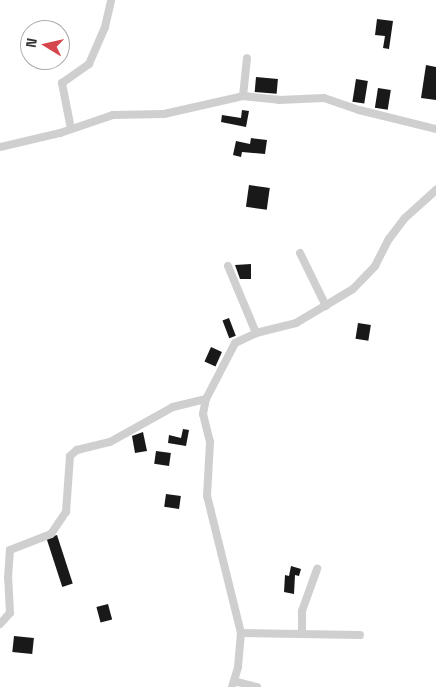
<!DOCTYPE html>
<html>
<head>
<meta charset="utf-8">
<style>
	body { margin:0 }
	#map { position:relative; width:436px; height:687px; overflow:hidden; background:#fff; font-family:"Space Grotesk",sans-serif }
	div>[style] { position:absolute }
	.building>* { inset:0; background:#191919; transform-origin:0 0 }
	.street>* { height:8px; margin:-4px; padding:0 4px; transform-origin:4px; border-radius:4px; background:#cfcfcf }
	span { translate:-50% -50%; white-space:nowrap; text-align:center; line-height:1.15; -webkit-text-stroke:5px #fff; paint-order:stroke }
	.north { position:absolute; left:20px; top:20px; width:50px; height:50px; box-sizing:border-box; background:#fff; border:1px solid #adadad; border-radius:50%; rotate:279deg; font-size:14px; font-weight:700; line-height:20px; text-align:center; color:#323232 }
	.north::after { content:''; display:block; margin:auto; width:18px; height:22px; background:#d6464d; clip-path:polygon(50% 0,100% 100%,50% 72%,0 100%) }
</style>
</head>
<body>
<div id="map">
	<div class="building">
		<div style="clip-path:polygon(377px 19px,393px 21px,389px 49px,383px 48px,385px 36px,375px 35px)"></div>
		<div style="clip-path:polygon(426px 65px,436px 67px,436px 100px,421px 98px)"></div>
		<div style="left:256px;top:77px;width:22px;height:15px;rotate:5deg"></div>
		<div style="left:356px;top:79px;width:12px;height:23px;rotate:9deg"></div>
		<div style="left:378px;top:88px;width:13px;height:20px;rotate:9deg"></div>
		<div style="clip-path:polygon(242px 110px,249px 111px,246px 127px,221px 122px,222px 115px,241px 118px)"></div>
		<div style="clip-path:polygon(251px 138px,267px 140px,265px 154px,242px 152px,241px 157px,233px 155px,236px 141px,250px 144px)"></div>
		<div style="left:249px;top:185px;width:21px;height:22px;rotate:8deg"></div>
		<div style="clip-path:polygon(251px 264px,251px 279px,240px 279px,235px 265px)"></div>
		<div style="left:229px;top:318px;width:19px;height:7px;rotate:69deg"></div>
		<div style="left:358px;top:323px;width:13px;height:16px;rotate:9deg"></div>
		<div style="left:211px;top:347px;width:12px;height:16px;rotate:24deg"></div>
		<div style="clip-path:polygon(183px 429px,189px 430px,186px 446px,168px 443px,169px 435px,181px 438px)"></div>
		<div style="clip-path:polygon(143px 432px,147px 451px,135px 453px,132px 436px)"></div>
		<div style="left:156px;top:451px;width:15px;height:13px;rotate:8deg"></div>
		<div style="left:166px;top:494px;width:15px;height:13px;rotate:8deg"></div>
		<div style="left:57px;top:535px;width:51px;height:11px;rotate:72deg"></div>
		<div style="clip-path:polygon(291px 566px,301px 569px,299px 576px,295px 575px,294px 594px,284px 592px,285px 575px,289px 576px)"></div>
		<div style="left:108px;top:604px;width:16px;height:12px;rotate:75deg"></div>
		<div style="left:14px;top:636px;width:20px;height:16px;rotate:6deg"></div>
	</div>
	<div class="street">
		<div style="left:243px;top:96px;width:38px;rotate:-84deg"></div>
		<div style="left:71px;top:129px;width:47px;rotate:-101.1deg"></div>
		<div style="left:62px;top:83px;width:33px;rotate:-35deg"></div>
		<div style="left:89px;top:64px;width:40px;rotate:-66.6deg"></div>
		<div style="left:105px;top:27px;width:28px;rotate:-77deg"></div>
		<div style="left:0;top:147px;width:62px;rotate:-13.1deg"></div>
		<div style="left:60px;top:133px;width:56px;rotate:-18.8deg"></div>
		<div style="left:113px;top:115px;width:51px;rotate:-1.1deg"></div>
		<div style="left:164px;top:114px;width:81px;rotate:-12.8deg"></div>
		<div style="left:243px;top:96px;width:36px;rotate:6deg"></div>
		<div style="left:279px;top:100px;width:45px;rotate:-2.5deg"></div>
		<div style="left:324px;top:98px;width:37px;rotate:19deg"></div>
		<div style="left:359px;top:110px;width:79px;rotate:13.9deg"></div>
		<div style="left:300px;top:253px;width:59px;rotate:63.9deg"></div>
		<div style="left:228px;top:266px;width:73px;rotate:67.3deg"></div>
		<div style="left:0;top:624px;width:15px;rotate:-48deg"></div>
		<div style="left:10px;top:613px;width:35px;rotate:-93deg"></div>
		<div style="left:8px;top:578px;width:28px;rotate:-86deg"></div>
		<div style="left:10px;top:550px;width:44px;rotate:-21.3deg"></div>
		<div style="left:51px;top:534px;width:27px;rotate:-56deg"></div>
		<div style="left:66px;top:512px;width:56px;rotate:-85.9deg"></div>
		<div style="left:70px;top:456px;width:9px;rotate:-41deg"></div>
		<div style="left:77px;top:450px;width:34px;rotate:-14deg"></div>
		<div style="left:110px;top:442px;width:72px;rotate:-29.1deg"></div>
		<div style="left:173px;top:407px;width:34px;rotate:-14deg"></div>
		<div style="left:241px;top:633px;width:119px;rotate:1deg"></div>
		<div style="left:302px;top:634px;width:23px;rotate:-90deg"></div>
		<div style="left:302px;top:611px;width:45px;rotate:-70.3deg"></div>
		<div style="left:234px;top:681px;width:24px;rotate:15deg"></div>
		<div style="left:232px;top:687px;width:21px;rotate:-73deg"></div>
		<div style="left:238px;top:667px;width:34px;rotate:-85deg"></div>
		<div style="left:241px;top:633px;width:141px;rotate:-103.9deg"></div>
		<div style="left:207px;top:496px;width:54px;rotate:-86.8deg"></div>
		<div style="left:210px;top:442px;width:29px;rotate:-104deg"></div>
		<div style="left:203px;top:414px;width:15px;rotate:-79deg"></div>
		<div style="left:206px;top:399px;width:63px;rotate:-62.6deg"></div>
		<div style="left:235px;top:343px;width:23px;rotate:-25deg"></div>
		<div style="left:256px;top:333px;width:41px;rotate:-14deg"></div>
		<div style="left:296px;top:323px;width:66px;rotate:-30.8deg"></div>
		<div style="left:353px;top:289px;width:32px;rotate:-46deg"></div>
		<div style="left:375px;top:266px;width:30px;rotate:-63deg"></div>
		<div style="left:389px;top:239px;width:26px;rotate:-53deg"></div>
		<div style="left:405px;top:218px;width:42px;rotate:-42.1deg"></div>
	</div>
	<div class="north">N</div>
</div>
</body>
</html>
